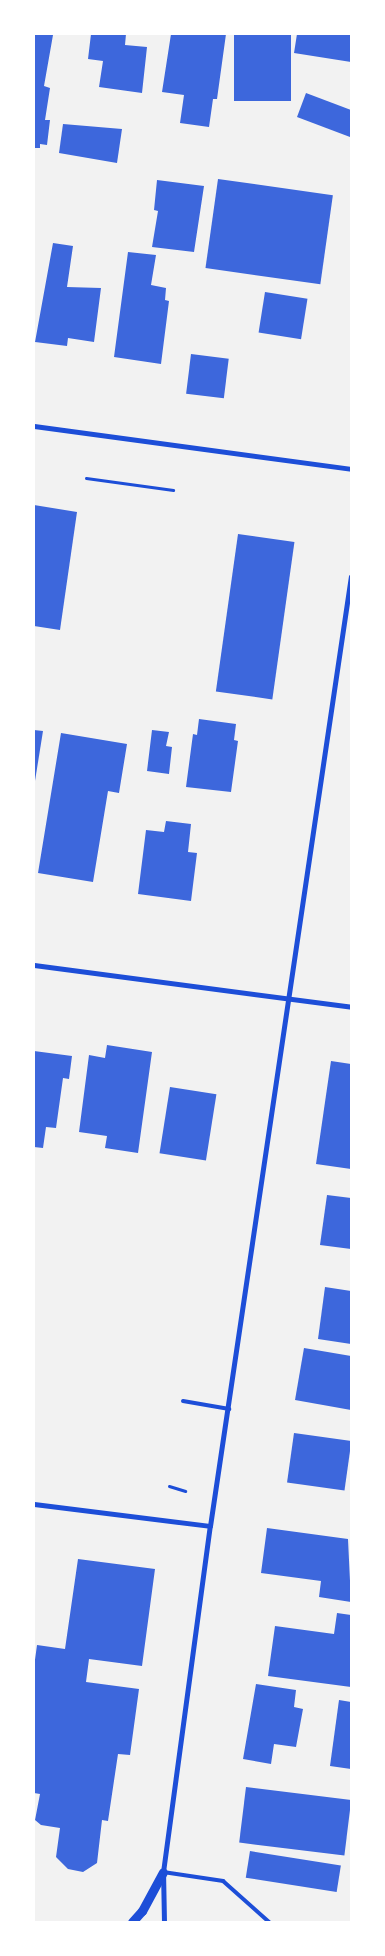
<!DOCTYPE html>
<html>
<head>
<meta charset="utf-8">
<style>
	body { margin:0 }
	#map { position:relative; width:385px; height:1956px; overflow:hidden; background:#f2f2f2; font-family:Signika,sans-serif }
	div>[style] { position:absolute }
	.building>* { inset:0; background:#3d67dc; transform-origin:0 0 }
	.path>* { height:3px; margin:-1.5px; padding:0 1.5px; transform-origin:1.5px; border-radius:1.5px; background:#1d4ed8 }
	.service>* { height:4px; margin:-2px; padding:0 2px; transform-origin:2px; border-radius:2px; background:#1d4ed8 }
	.minor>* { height:5px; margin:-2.5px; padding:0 2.5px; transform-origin:2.5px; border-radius:2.5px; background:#1d4ed8 }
	.tertiary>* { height:9px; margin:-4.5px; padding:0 4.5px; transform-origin:4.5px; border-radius:4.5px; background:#1d4ed8 }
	span { translate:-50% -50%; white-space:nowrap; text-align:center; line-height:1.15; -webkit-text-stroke:4.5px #fff; paint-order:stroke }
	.frame { position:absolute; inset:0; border:35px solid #fff; pointer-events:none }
</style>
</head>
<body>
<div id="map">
	<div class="building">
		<div style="clip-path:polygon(34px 34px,53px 35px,44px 86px,50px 88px,45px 120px,50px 120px,47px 145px,40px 144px,40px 148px,34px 148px)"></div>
		<div style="clip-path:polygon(91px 34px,126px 34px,125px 45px,147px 47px,142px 93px,99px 87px,103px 61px,88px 59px)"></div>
		<div style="clip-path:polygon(171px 34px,226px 34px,217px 99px,213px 99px,209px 127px,180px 123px,184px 95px,162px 92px)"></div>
		<div style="left:234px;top:34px;width:57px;height:67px"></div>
		<div style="clip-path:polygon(297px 34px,351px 34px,351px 62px,294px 53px)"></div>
		<div style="clip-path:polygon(306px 93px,351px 110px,350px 137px,297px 117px)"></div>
		<div style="clip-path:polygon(63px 124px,122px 129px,117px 163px,59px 153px)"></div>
		<div style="left:218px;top:179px;width:116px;height:90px;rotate:8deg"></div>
		<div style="clip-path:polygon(157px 180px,204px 186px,194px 252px,152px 247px,158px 211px,154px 210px)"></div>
		<div style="clip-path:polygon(53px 243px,73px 246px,67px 287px,101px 288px,94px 342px,68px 338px,67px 346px,35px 342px)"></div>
		<div style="clip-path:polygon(128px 252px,156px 255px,151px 285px,166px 288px,165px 300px,169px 301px,161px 364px,114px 357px)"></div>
		<div style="left:265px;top:292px;width:43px;height:41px;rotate:9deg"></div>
		<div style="left:191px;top:354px;width:38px;height:40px;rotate:7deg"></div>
		<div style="clip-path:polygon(34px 505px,77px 512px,60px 630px,34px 626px)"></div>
		<div style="left:238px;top:534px;width:57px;height:159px;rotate:8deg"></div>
		<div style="clip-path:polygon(199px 719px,236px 724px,234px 740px,238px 741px,231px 792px,186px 787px,193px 734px,197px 735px)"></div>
		<div style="clip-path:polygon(34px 730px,43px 731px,35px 781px,34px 781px)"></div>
		<div style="clip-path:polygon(152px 730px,169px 732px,166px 746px,172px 747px,169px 774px,147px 771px)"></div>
		<div style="clip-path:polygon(61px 733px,127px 744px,119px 793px,108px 791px,93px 882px,38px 873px)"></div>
		<div style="clip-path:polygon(166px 821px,191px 824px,188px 852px,197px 853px,191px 901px,138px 894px,146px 830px,164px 832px)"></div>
		<div style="clip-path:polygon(107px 1045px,152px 1052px,138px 1153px,105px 1148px,107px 1136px,79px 1132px,89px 1055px,105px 1058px)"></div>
		<div style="clip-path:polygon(34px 1051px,72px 1056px,69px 1079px,63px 1078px,56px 1128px,46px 1127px,43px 1148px,34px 1147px)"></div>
		<div style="clip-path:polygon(331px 1061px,351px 1064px,351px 1169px,316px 1164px)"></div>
		<div style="left:170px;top:1087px;width:47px;height:67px;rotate:9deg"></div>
		<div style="clip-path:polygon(327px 1195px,351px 1198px,351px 1249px,320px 1245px)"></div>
		<div style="clip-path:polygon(325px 1287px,351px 1291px,351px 1344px,318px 1339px)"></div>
		<div style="clip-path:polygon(304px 1348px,351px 1356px,351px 1410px,295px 1400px)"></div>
		<div style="left:294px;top:1433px;width:58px;height:50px;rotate:8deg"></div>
		<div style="clip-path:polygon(267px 1528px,348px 1539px,351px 1602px,319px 1597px,321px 1581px,261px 1573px)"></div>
		<div style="clip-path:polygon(78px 1559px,155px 1569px,142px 1666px,89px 1659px,86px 1682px,139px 1689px,130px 1755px,118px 1754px,108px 1821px,102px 1820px,97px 1863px,83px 1872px,68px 1869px,56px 1857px,60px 1828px,41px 1825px,35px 1820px,40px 1794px,34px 1793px,34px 1667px,37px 1645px,65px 1649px)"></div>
		<div style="clip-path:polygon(337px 1613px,351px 1615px,351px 1687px,268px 1676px,275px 1626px,334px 1634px)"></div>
		<div style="clip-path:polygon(256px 1684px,296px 1690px,294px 1707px,303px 1709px,296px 1747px,274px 1744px,271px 1764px,243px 1759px)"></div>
		<div style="clip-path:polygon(339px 1700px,351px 1702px,351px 1769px,330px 1766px)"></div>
		<div style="left:246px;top:1787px;width:106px;height:56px;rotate:7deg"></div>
		<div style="left:250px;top:1851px;width:92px;height:27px;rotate:9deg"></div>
	</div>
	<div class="path">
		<div style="left:86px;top:478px;width:88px;rotate:7.9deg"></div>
		<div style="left:169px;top:1486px;width:17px;rotate:17deg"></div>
	</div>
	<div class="service">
		<div style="left:183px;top:1401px;width:47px;rotate:9.9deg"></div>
		<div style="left:163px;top:1872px;width:61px;rotate:8.5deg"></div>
		<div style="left:223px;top:1881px;width:62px;rotate:41.7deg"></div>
	</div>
	<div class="minor">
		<div style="left:34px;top:426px;width:320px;rotate:7.7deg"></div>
		<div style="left:34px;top:965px;width:320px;rotate:7.5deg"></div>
		<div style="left:34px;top:1504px;width:177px;rotate:7.1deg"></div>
		<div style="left:164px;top:1922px;width:50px;rotate:-91.1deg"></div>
		<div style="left:163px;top:1872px;width:349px;rotate:-82.3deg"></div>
		<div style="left:210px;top:1526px;width:960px;rotate:-81.56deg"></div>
	</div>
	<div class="tertiary">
		<div style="left:132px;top:1922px;width:15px;rotate:-48deg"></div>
		<div style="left:142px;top:1911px;width:44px;rotate:-61.7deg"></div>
	</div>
	<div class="frame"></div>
</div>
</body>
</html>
